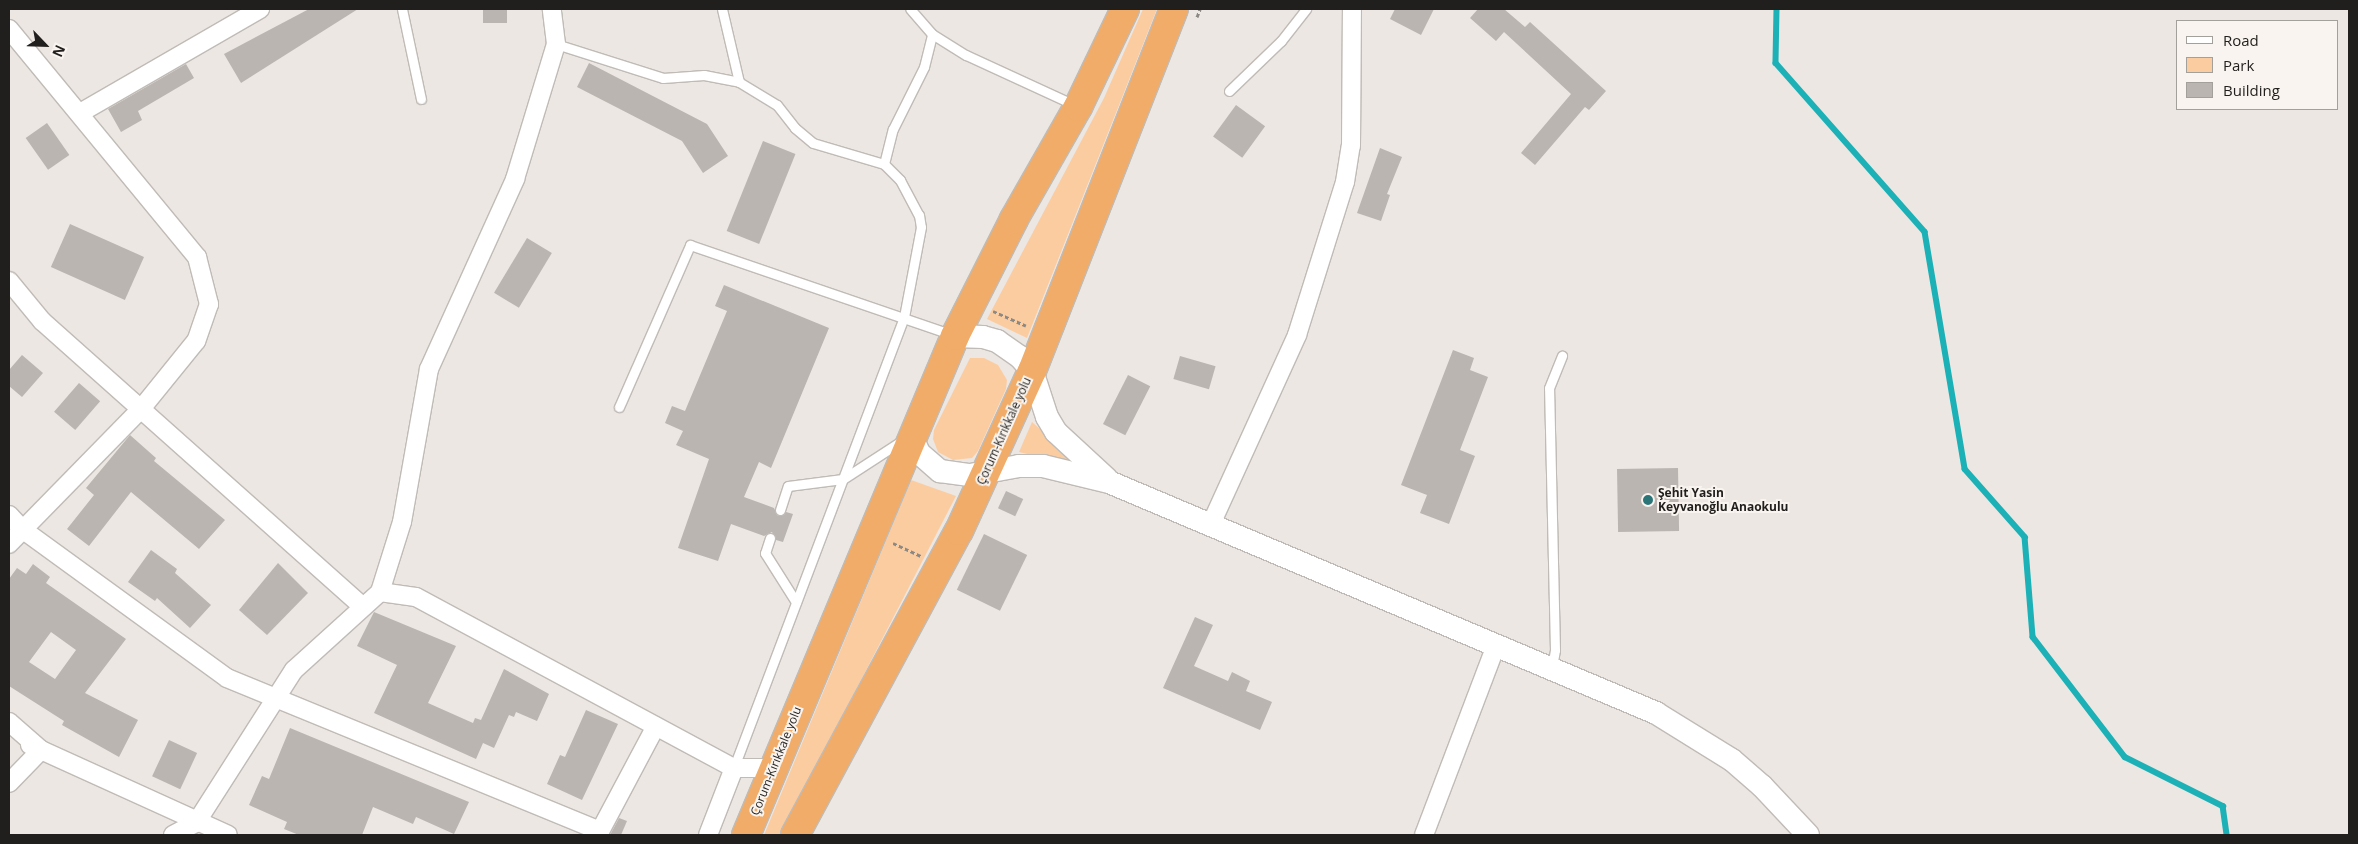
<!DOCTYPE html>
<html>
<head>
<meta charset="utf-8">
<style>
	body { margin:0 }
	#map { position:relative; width:2358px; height:844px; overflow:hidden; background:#ece7e2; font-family:"Open Sans",sans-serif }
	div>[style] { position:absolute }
	.green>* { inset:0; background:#fccca1 }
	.stream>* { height:5.5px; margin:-2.75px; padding:0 2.75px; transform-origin:2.75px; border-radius:2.75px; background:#1bb1b6 }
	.building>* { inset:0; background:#bab5b0; transform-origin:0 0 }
	.path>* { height:3px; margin-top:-1.5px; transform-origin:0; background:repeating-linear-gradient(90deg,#8c8985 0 4px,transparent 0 6.5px) }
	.roads { filter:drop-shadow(1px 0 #c0bbb6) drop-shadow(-1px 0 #c0bbb6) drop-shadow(0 1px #c0bbb6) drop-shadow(0 -1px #c0bbb6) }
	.service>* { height:9px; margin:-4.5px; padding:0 4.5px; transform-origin:4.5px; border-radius:4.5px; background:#fff }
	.minor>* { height:18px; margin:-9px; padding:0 9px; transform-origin:9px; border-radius:9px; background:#fff }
	.tertiary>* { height:22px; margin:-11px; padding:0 11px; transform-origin:11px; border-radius:11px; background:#fff }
	.trunk>* { height:28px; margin:-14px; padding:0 14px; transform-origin:14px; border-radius:14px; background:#f0ac68 }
	.dots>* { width:14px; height:14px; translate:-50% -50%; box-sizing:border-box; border:2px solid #f9f4ef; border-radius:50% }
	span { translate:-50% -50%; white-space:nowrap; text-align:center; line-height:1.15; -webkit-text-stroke:4px #f9f4ef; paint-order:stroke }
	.street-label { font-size:12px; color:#211f1d }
	.poi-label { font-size:12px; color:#211f1d; font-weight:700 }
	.left { translate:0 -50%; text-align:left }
	.frame { position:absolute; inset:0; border:10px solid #211f1d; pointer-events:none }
	.legend { position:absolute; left:2176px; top:20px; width:162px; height:90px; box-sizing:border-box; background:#f9f4ef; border:1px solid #a39f9b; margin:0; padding:6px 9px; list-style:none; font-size:15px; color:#211f1d }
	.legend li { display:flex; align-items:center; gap:10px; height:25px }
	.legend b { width:25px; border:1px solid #a39f9b }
	.north { position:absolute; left:20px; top:20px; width:50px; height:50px; -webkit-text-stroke:4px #f9f4ef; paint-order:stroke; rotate:114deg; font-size:14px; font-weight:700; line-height:20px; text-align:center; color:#211f1d }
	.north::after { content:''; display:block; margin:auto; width:18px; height:22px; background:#211f1d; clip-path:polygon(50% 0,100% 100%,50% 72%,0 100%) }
</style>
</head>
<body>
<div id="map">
	<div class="green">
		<div style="clip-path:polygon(1143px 9px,1157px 9px,1027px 338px,987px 319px,1104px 98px)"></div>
		<div style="clip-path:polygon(970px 358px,984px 358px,998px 365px,1007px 380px,1006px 389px,978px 451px,972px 458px,953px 460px,938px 452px,933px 439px,934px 430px)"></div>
		<div style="clip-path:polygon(1032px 422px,1084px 468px,1019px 452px)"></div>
		<div style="clip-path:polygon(911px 480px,956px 496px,781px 835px,764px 835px)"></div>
	</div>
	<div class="stream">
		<div style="left:1777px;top:9px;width:54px;rotate:91.1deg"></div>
		<div style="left:1776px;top:63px;width:225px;rotate:48.6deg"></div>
		<div style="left:1925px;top:232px;width:240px;rotate:80.4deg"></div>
		<div style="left:1965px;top:469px;width:91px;rotate:48.6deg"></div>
		<div style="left:2025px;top:537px;width:100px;rotate:85.4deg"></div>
		<div style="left:2033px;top:637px;width:151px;rotate:52.5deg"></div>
		<div style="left:2125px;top:757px;width:110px;rotate:26.6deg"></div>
		<div style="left:2223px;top:806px;width:29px;rotate:82deg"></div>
	</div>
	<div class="building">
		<div style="clip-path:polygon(309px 9px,358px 9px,241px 83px,224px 54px)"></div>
		<div style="left:483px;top:9px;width:24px;height:14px"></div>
		<div style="clip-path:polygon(1395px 9px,1434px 9px,1421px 35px,1390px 19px)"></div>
		<div style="clip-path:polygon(1478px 9px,1504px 9px,1525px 27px,1530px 22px,1606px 91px,1589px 110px,1585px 107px,1535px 165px,1521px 153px,1571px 94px,1504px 32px,1496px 41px,1470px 18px)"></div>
		<div style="clip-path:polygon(589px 63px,707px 124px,728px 156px,703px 173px,682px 141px,577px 87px)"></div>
		<div style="clip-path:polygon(186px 64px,194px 78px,138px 111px,142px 120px,121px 132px,108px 109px)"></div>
		<div style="left:1236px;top:105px;width:36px;height:39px;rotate:36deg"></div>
		<div style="left:47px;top:123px;width:39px;height:26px;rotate:55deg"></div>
		<div style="left:763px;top:141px;width:35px;height:97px;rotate:22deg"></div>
		<div style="clip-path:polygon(1380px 148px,1402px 157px,1387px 194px,1390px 195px,1381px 221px,1357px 213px)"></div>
		<div style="left:70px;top:224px;width:81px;height:47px;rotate:24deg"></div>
		<div style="left:527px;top:238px;width:29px;height:64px;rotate:31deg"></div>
		<div style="clip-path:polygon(724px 285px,829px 328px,771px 468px,759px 462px,744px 497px,774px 508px,778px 516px,786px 512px,793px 514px,783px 542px,776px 540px,772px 532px,764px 536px,731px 524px,718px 561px,678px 548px,709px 459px,676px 445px,683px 431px,665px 423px,672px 406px,685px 411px,727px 311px,715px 306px)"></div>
		<div style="clip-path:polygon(1453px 350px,1474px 358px,1470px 370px,1488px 377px,1460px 450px,1475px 456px,1449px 524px,1420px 513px,1427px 495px,1401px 485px)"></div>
		<div style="clip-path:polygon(22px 355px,43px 373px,22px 397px,9px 386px,9px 370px)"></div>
		<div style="left:1180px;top:356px;width:37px;height:24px;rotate:16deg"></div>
		<div style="left:1128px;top:375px;width:25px;height:55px;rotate:27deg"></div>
		<div style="left:79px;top:383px;width:28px;height:38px;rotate:41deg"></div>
		<div style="clip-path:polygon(130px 435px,156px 458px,154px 461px,225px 520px,199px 549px,131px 492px,89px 546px,67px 529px,94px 495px,86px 488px)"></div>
		<div style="left:1678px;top:468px;width:63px;height:61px;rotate:89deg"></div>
		<div style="left:1006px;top:491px;width:19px;height:19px;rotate:25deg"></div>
		<div style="left:984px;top:534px;width:48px;height:62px;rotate:26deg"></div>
		<div style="clip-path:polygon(151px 550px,177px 569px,175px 573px,211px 605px,190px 628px,157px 598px,155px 601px,128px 582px)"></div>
		<div style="clip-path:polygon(278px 563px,308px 593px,267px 635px,239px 610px)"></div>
		<div style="clip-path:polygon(evenodd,33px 564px,50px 577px,46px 583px,126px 639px,85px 693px,138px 720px,119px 757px,62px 725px,64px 721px,9px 686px,9px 579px,17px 568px,26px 574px,33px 564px,51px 632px,76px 650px,55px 679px,29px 662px,51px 632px)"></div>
		<div style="clip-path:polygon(374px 612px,456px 646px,428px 703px,473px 723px,475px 718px,481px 720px,504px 669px,549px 694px,537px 721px,516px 712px,514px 717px,509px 715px,494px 748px,483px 743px,476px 759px,374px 713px,397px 665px,357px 646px)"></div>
		<div style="clip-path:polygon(1195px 617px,1213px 625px,1194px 666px,1228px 681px,1232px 672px,1250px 681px,1246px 691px,1272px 702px,1260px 730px,1163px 688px)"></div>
		<div style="clip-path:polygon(586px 710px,618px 724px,582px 800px,547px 784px,560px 755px,565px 757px)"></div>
		<div style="clip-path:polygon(290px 728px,469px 802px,454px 834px,416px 817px,413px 824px,373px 807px,362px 835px,299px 835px,284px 829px,287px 822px,249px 805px,262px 776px,269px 779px)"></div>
		<div style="left:169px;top:740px;width:31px;height:40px;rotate:25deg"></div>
		<div style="clip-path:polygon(619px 818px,627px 821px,621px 835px,610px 835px)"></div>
	</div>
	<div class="path">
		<div style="left:1197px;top:17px;width:9px;rotate:-69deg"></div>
		<div style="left:993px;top:311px;width:36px;rotate:24deg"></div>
		<div style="left:893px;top:543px;width:31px;rotate:25deg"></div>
	</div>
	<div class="roads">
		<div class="service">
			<div style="left:402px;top:9px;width:92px;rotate:78.1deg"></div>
			<div style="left:722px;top:9px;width:75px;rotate:76.9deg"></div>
			<div style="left:739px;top:82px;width:44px;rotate:31.2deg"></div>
			<div style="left:777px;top:105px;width:29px;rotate:52deg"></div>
			<div style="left:795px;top:128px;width:23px;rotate:40deg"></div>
			<div style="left:813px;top:143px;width:74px;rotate:16.5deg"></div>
			<div style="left:884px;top:164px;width:23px;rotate:45deg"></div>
			<div style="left:900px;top:180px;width:40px;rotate:62deg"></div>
			<div style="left:919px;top:215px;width:12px;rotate:81deg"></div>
			<div style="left:921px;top:227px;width:92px;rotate:100.7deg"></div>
			<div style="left:904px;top:317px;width:482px;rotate:110.7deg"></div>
			<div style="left:932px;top:34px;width:40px;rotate:32deg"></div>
			<div style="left:966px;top:55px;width:122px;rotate:24.7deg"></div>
			<div style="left:556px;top:44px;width:112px;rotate:17.6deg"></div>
			<div style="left:663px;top:78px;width:41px;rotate:-4.2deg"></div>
			<div style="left:704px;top:75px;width:36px;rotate:11deg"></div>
			<div style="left:1229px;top:91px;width:72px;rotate:-43.9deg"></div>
			<div style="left:1281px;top:41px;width:41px;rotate:-52deg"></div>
			<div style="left:884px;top:164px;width:36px;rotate:-76deg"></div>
			<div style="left:893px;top:129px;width:69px;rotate:-63.4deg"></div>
			<div style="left:924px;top:67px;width:34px;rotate:-76deg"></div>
			<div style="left:932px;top:34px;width:33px;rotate:-131deg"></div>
			<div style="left:619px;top:407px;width:177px;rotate:-66.3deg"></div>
			<div style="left:690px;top:245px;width:278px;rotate:18.9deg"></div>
			<div style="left:780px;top:510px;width:25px;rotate:-72deg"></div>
			<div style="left:788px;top:486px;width:55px;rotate:-7.3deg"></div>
			<div style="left:843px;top:479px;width:72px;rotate:-33deg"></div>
			<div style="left:770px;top:538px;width:16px;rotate:108deg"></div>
			<div style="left:765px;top:553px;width:58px;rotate:57.7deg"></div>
			<div style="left:1552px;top:667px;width:17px;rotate:-80deg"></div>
			<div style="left:1555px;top:650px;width:262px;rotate:-91.3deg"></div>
			<div style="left:1549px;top:388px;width:35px;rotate:-68deg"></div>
		</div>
		<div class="minor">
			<div style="left:9px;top:29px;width:296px;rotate:50.5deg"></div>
			<div style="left:197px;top:257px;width:49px;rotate:75.7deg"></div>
			<div style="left:209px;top:304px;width:39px;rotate:109deg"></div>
			<div style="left:196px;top:341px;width:87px;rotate:129deg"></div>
			<div style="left:141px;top:409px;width:189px;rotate:134.4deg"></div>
			<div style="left:80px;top:113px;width:208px;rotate:-30deg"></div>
			<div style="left:9px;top:281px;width:52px;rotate:50.5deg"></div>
			<div style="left:42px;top:321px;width:430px;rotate:41.7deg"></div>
			<div style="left:9px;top:515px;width:19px;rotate:47deg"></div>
			<div style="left:22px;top:529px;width:253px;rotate:36deg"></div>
			<div style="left:227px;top:678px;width:403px;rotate:22.3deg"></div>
			<div style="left:1211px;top:524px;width:208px;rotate:-65.5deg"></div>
			<div style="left:1297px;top:335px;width:160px;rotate:-72.6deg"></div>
			<div style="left:1345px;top:182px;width:36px;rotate:-81deg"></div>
			<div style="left:1351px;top:146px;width:137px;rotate:-89.6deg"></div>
			<div style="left:380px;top:592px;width:73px;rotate:-72.6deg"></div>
			<div style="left:402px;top:522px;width:155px;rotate:-80deg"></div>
			<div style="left:429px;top:369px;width:209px;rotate:-65.6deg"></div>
			<div style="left:515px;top:179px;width:141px;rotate:-73.1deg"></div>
			<div style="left:556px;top:44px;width:35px;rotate:-97deg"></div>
			<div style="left:9px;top:722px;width:43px;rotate:41.2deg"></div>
			<div style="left:41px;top:750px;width:205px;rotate:24.4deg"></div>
			<div style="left:9px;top:783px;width:46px;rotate:-45.9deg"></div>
			<div style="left:41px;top:750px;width:12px;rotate:-156deg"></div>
			<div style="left:173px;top:835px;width:26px;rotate:-28deg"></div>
			<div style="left:196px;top:823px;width:182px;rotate:-57.4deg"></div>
			<div style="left:294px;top:670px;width:116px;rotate:-42.2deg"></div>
			<div style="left:380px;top:592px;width:36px;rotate:8deg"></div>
			<div style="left:416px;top:597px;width:361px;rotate:28.3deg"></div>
			<div style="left:734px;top:768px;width:39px"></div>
			<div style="left:598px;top:835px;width:123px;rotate:-62deg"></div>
			<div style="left:708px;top:835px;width:72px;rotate:-68.8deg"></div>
			<div style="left:1424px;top:835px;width:203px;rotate:-69.2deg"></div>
		</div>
		<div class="tertiary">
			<div style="left:955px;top:336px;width:28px;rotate:2deg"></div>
			<div style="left:983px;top:337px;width:15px;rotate:16deg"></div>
			<div style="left:997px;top:341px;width:28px;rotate:35deg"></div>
			<div style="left:1020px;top:357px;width:18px;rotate:49deg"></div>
			<div style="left:1032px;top:371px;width:48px;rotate:71.9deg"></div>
			<div style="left:1047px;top:417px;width:17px;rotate:59deg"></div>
			<div style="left:1056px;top:432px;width:69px;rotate:42.7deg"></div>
			<div style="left:911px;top:435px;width:20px;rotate:66deg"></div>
			<div style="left:919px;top:453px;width:28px;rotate:41deg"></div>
			<div style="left:940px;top:471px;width:30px;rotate:8deg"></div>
			<div style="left:970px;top:475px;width:50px;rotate:-10.4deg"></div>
			<div style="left:1019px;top:466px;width:24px"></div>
			<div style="left:1043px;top:466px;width:68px;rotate:13.6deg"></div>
			<div style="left:1109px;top:482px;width:594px;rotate:22.89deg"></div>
			<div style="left:1656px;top:713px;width:89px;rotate:31.7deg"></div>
			<div style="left:1732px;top:760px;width:40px;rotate:41deg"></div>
			<div style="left:1762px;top:786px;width:67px;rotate:46.8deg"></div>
		</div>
		<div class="trunk">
			<div style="left:746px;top:835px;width:541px;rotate:-67.27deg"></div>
			<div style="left:955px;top:336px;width:131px;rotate:-63.2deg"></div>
			<div style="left:1014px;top:219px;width:129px;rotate:-60.3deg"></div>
			<div style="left:1078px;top:107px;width:109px;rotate:-64.4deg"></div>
			<div style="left:795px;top:835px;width:345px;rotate:-61.7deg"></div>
			<div style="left:959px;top:531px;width:176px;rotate:-65.5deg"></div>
			<div style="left:1032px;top:371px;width:389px;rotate:-68.6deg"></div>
		</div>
	</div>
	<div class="dots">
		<div style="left:1648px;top:500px;background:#2b7578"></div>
	</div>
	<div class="street-label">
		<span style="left:1004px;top:431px;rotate:-66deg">Çorum-Kırıkkale yolu</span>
		<span style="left:776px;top:761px;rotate:-68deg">Çorum-Kırıkkale yolu</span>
	</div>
	<div class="poi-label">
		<span class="left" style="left:1658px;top:500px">Şehit Yasin<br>Keyvanoğlu Anaokulu</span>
	</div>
	<div class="frame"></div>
	<ul class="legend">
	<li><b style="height:6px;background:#fff"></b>Road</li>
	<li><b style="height:14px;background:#fccca1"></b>Park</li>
	<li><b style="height:14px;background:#bab5b0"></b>Building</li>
	</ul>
	<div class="north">N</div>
</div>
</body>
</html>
